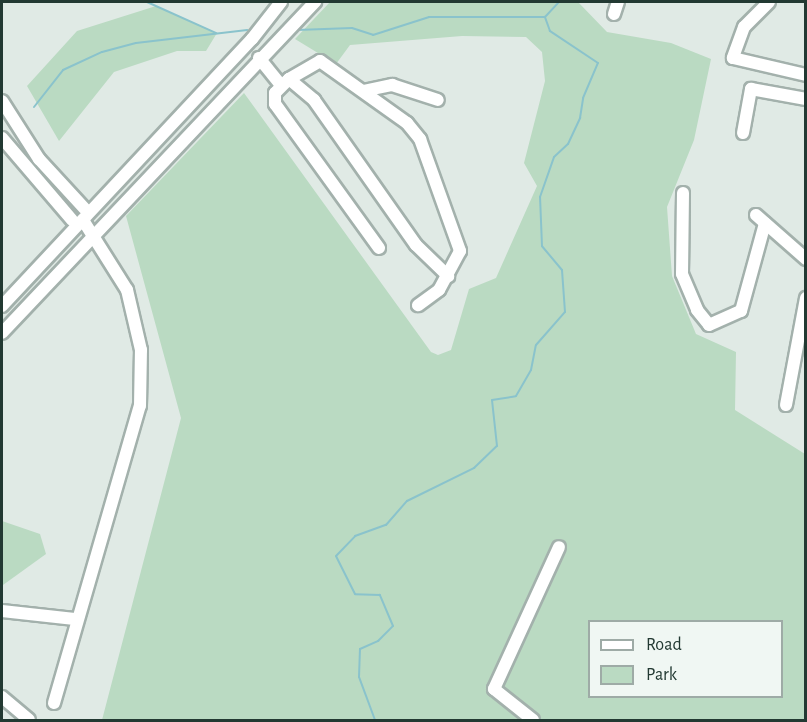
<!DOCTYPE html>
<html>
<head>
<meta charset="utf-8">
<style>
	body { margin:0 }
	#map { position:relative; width:807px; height:722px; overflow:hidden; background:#e0eae5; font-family:"Alegreya Sans",sans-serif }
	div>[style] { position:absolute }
	.green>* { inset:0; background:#badac2 }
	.stream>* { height:2px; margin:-1px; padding:0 1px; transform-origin:1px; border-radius:1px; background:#8ac3cc }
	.roads { filter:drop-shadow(2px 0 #a3b1ac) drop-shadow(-2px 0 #a3b1ac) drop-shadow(0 2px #a3b1ac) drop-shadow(0 -2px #a3b1ac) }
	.minor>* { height:12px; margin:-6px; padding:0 6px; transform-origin:6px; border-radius:6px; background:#fff }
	span { translate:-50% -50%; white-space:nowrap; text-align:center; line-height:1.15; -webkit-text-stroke:4.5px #f0f7f3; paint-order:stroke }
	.frame { position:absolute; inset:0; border:3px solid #223932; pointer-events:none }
	.legend { position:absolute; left:588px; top:620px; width:195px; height:78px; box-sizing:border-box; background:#f0f7f3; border:2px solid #9eaba6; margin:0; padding:8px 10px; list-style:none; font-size:18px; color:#223932 }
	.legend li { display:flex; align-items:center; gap:12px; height:30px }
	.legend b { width:30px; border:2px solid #9eaba6 }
</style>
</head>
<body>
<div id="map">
	<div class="green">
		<div style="clip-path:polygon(evenodd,330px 2px,578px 2px,607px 32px,671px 43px,711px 59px,694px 140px,667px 207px,672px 276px,696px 334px,736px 352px,735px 410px,805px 454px,805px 720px,102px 720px,181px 418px,126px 216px,244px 93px,431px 352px,438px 355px,451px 350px,469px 289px,496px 278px,537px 186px,524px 163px,545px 81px,542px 52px,526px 37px,462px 36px,350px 45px,336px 64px,295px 39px,330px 2px,590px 622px,782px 622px,782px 696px,590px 696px,590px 622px)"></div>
		<div style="clip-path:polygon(156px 6px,217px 33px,206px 51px,177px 51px,114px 72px,59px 141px,27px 86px,77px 31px)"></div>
		<div style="clip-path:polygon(2px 521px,40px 534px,46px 554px,3px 585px)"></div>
	</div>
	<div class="stream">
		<div style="left:147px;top:2px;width:76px;rotate:24.2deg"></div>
		<div style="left:297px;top:30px;width:55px;rotate:-2.1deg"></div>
		<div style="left:352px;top:28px;width:22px;rotate:18deg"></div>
		<div style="left:373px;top:35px;width:59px;rotate:-17.8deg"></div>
		<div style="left:429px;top:17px;width:115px"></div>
		<div style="left:34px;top:107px;width:47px;rotate:-51.9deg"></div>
		<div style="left:63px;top:70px;width:43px;rotate:-24.8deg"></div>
		<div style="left:102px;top:52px;width:35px;rotate:-15deg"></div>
		<div style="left:136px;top:43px;width:112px;rotate:-6.7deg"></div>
		<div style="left:375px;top:720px;width:46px;rotate:-110.4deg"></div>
		<div style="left:359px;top:677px;width:28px;rotate:-88deg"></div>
		<div style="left:360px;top:649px;width:20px;rotate:-24deg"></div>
		<div style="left:378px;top:641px;width:21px;rotate:-45deg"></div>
		<div style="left:393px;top:626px;width:34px;rotate:-113deg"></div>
		<div style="left:380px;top:595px;width:25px;rotate:-178deg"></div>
		<div style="left:355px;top:594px;width:42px;rotate:-116.6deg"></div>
		<div style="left:336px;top:556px;width:28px;rotate:-46deg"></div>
		<div style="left:355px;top:536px;width:33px;rotate:-20deg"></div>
		<div style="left:386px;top:525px;width:32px;rotate:-49deg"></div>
		<div style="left:407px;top:501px;width:75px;rotate:-26.2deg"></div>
		<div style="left:474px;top:468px;width:32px;rotate:-44deg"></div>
		<div style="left:497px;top:446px;width:46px;rotate:-96.2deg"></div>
		<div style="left:492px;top:400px;width:24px;rotate:-9deg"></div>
		<div style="left:516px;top:396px;width:30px;rotate:-60deg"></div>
		<div style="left:531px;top:370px;width:25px;rotate:-79deg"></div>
		<div style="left:536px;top:345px;width:44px;rotate:-48.7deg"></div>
		<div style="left:565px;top:312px;width:42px;rotate:-94.1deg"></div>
		<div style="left:562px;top:270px;width:31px;rotate:-130deg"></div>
		<div style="left:542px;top:246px;width:49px;rotate:-92.3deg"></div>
		<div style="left:540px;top:197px;width:42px;rotate:-70.7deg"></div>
		<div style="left:554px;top:157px;width:19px;rotate:-43deg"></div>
		<div style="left:568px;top:144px;width:29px;rotate:-65deg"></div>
		<div style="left:580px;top:118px;width:20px;rotate:-81deg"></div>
		<div style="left:583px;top:98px;width:38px;rotate:-67deg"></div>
		<div style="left:598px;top:63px;width:58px;rotate:-146.3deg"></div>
		<div style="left:550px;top:31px;width:15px;rotate:-110deg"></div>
		<div style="left:545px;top:17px;width:21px;rotate:-47deg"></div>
	</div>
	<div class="roads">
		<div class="minor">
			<div style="left:769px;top:2px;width:35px;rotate:135deg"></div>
			<div style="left:744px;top:27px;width:33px;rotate:110deg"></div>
			<div style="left:733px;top:58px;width:75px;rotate:13.1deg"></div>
			<div style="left:614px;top:14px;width:13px;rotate:-72deg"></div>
			<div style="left:259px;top:58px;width:35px;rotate:51deg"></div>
			<div style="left:289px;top:79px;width:36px;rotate:-30deg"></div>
			<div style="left:320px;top:61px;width:107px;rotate:35.5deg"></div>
			<div style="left:407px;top:123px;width:21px;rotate:51deg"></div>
			<div style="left:420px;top:139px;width:119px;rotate:70.3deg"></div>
			<div style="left:460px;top:251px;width:44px;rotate:118.3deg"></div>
			<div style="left:439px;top:290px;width:26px;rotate:144deg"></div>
			<div style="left:363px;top:91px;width:30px;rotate:-12deg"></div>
			<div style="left:392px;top:85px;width:48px;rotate:18.1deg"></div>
			<div style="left:2px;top:101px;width:69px;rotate:57.5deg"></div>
			<div style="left:39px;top:159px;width:67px;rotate:47.4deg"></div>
			<div style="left:743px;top:133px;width:45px;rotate:-79.7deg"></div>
			<div style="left:751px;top:89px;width:56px;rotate:10.3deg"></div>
			<div style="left:2px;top:138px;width:108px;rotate:49.5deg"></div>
			<div style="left:683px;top:193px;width:81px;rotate:90.7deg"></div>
			<div style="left:682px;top:274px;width:39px;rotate:67deg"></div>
			<div style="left:697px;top:310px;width:19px;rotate:51deg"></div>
			<div style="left:709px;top:325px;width:35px;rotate:-24deg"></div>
			<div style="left:741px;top:311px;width:91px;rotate:-74.7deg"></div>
			<div style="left:756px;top:215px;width:67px;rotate:41.3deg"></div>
			<div style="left:379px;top:248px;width:178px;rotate:-125.8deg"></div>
			<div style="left:275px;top:104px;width:11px;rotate:-90deg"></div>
			<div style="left:275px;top:93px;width:20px;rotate:-45deg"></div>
			<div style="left:289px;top:79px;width:33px;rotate:40deg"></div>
			<div style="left:314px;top:100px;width:177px;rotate:54.9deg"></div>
			<div style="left:416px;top:245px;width:45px;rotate:44.1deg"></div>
			<div style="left:2px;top:306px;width:366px;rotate:-46.9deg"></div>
			<div style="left:252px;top:39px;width:47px;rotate:-51.9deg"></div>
			<div style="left:2px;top:333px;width:456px;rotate:-46.6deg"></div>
			<div style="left:786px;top:405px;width:109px;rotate:-79.4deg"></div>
			<div style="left:2px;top:611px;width:73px;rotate:6.3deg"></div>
			<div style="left:2px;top:697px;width:35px;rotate:40deg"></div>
			<div style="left:54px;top:703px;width:309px;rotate:-73.9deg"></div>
			<div style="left:140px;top:406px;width:56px;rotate:-89deg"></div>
			<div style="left:141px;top:350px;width:62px;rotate:-103.1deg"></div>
			<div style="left:127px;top:290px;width:83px;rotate:-122.2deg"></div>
			<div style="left:533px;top:720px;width:50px;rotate:-141.5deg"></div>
			<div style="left:494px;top:689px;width:156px;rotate:-65.4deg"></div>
		</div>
	</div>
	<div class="frame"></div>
	<ul class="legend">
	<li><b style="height:8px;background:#fff"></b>Road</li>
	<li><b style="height:16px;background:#badac2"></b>Park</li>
	</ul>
</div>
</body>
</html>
